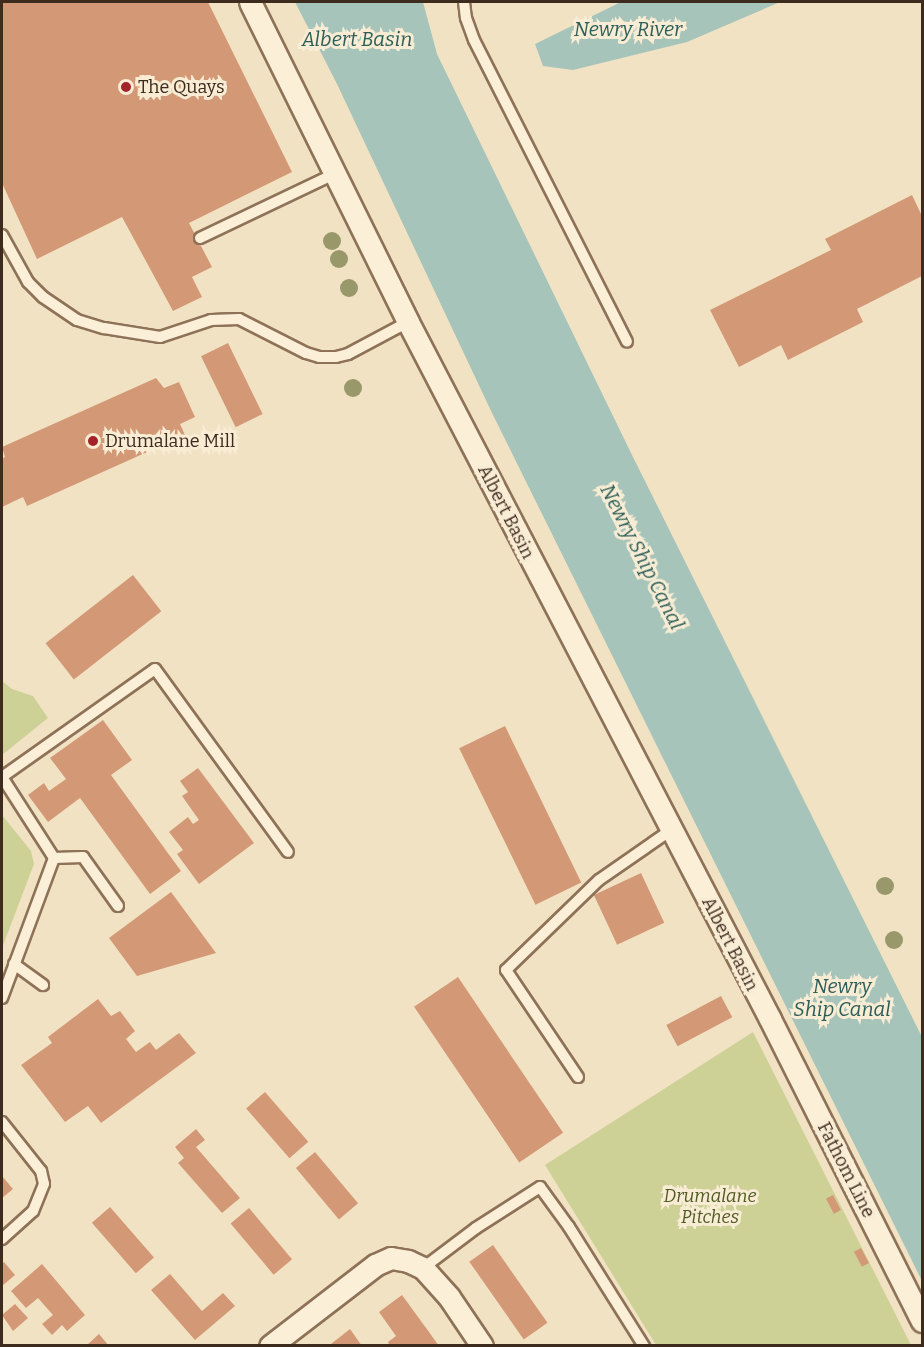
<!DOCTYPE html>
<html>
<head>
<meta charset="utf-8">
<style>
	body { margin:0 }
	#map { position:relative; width:924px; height:1347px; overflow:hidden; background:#f2e2c4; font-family:Bitter,serif }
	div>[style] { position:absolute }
	.green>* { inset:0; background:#cdd196 }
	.water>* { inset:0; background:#a6c4ba }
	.building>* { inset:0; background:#d39976; transform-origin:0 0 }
	.roads { filter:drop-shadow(2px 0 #8e7258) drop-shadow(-2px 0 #8e7258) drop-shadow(0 2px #8e7258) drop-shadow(0 -2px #8e7258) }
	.service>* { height:10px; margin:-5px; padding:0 5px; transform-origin:5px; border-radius:5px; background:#fbefd8 }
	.minor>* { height:21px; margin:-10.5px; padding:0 10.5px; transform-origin:10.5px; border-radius:10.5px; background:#fbefd8 }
	.trees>* { width:18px; height:18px; margin:-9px; border-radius:50%; background:#98986b }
	.dots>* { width:16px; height:16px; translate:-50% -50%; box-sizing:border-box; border:3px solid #f8ecd4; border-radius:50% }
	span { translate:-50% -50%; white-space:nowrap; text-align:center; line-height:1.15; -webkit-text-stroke:6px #f8ecd4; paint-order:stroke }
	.poi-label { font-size:18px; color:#3d2b1d }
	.left { translate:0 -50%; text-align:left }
	.street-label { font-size:18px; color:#3d2b1d }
	.park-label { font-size:18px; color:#4f5b22; font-style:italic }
	.water-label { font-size:20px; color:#2c5e58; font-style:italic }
	.frame { position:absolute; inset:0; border:3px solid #3d2b1d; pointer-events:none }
</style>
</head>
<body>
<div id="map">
	<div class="green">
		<div style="clip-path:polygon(2px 681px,12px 689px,33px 696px,48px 718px,2px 755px)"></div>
		<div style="clip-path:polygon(2px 815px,31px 851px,34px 864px,2px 948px)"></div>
		<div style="clip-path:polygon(753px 1032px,911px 1345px,656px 1345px,545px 1165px)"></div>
	</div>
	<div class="water">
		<div style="clip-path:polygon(295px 2px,423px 2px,437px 54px,631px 453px,922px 1037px,922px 1281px,492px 413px,337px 84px)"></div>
		<div style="clip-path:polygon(621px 2px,780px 2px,687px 42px,573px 70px,543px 66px,535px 44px)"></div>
	</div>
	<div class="building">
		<div style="clip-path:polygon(2px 2px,208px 2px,292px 172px,189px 223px,212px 267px,192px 277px,202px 297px,173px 311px,122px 217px,37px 259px,2px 183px)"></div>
		<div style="clip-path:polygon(912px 195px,922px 216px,922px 276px,857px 309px,863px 322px,788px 360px,781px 345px,739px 367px,710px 310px,831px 250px,825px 239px)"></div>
		<div style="left:228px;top:343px;width:79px;height:30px;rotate:64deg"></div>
		<div style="clip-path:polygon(156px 378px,164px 388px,179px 382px,195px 417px,180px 424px,185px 435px,27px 506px,23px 497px,2px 507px,2px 459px,5px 457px,2px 447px)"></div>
		<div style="left:133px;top:575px;width:46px;height:111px;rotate:52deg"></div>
		<div style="clip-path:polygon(103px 720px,132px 760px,111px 775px,181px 871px,150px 894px,80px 798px,48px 822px,28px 795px,44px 783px,49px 791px,66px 779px,50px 758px)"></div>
		<div style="left:505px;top:726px;width:174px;height:51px;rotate:64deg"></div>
		<div style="clip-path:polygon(198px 768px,254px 843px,199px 884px,177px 854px,183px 850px,169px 832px,188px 817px,193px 824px,199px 820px,182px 796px,188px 792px,180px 781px)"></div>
		<div style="left:641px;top:873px;width:55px;height:52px;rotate:65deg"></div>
		<div style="clip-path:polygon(171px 892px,216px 953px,137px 976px,109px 938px)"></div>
		<div style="left:458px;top:977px;width:188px;height:53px;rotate:56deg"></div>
		<div style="left:721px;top:996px;width:24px;height:62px;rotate:62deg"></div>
		<div style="clip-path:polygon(98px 999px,111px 1016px,120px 1011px,135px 1031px,126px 1039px,136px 1052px,150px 1042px,156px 1050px,179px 1033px,196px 1053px,101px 1123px,88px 1106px,65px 1122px,21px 1065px,52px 1043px,48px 1037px)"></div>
		<div style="left:265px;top:1092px;width:66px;height:25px;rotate:49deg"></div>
		<div style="clip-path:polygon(196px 1129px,205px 1140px,196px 1147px,240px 1198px,222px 1213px,178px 1163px,184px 1158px,175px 1147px)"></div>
		<div style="left:315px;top:1152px;width:67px;height:25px;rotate:50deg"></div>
		<div style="clip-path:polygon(2px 1176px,13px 1189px,2px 1198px)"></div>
		<div style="left:833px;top:1195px;width:17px;height:8px;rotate:62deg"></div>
		<div style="left:110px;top:1207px;width:67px;height:24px;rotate:49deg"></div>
		<div style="left:249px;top:1208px;width:67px;height:24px;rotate:50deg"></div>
		<div style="left:493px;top:1245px;width:95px;height:29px;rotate:55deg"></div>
		<div style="left:861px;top:1248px;width:17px;height:8px;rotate:62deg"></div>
		<div style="clip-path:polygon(4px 1262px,15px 1275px,2px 1286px,2px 1264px)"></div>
		<div style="clip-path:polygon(42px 1264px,85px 1315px,67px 1331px,62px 1325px,52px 1335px,42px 1324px,53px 1315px,45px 1306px,38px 1298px,26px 1308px,11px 1291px)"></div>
		<div style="clip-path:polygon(170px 1274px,202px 1311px,223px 1293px,235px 1306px,195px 1340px,151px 1290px)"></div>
		<div style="clip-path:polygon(402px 1295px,429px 1332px,439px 1346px,390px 1346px,388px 1342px,396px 1336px,379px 1312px)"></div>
		<div style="clip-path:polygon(15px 1304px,28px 1318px,13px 1331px,2px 1315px)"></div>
		<div style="clip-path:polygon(350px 1329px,362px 1346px,328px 1346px,331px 1344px)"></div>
		<div style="clip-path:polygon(99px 1334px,109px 1346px,86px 1346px)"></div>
	</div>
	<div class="roads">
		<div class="service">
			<div style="left:464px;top:2px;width:16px;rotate:83deg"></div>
			<div style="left:466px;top:18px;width:23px;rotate:70deg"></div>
			<div style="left:474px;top:40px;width:338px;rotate:63.1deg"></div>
			<div style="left:2px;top:235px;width:54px;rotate:61deg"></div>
			<div style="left:28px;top:282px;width:21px;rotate:45deg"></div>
			<div style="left:43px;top:297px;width:41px;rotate:34.1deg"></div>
			<div style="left:77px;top:320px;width:28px;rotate:17deg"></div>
			<div style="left:104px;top:328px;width:57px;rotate:9.1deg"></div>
			<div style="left:160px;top:337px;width:54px;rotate:-18.4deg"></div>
			<div style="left:211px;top:320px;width:28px;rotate:-2deg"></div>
			<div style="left:239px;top:319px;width:75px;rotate:26.9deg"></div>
			<div style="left:306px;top:353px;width:14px;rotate:17deg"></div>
			<div style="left:319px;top:357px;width:17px"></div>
			<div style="left:336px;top:357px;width:12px;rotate:-14deg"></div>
			<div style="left:348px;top:354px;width:68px;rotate:-28.1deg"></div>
			<div style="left:200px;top:238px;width:151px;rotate:-25.5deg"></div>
			<div style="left:118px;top:906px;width:60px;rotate:-125.5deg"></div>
			<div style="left:83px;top:857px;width:29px;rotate:178deg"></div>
			<div style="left:54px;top:858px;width:96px;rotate:-122.7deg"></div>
			<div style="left:2px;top:777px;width:187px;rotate:-35.2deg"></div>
			<div style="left:155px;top:669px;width:226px;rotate:54deg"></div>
			<div style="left:14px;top:964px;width:36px;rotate:36deg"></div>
			<div style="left:2px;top:998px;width:149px;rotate:-69.6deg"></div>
			<div style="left:578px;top:1077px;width:129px;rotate:-123.9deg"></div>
			<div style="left:506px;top:970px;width:129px;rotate:-44.1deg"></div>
			<div style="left:599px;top:880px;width:88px;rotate:-34.8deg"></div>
			<div style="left:2px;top:1122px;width:63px;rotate:51.5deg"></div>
			<div style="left:41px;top:1171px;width:13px;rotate:77deg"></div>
			<div style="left:44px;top:1184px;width:29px;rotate:112deg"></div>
			<div style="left:33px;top:1211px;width:42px;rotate:137.9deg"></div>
			<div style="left:423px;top:1268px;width:66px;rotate:-37deg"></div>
			<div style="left:476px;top:1228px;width:76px;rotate:-32.6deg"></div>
			<div style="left:540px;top:1187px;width:49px;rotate:54.1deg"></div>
			<div style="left:569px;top:1227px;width:141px;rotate:57.8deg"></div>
		</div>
		<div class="minor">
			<div style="left:250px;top:2px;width:357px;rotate:63.7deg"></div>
			<div style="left:408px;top:322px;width:785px;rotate:62.55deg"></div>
			<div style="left:770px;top:1019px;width:338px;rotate:63.3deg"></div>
			<div style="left:270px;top:1346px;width:133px;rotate:-37.6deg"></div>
			<div style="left:375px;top:1265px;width:17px;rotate:-24deg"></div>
			<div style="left:391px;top:1258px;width:17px;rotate:10deg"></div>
			<div style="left:408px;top:1261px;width:17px;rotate:25deg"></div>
			<div style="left:423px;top:1268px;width:39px;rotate:48deg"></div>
			<div style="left:449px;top:1297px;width:59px;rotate:56deg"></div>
		</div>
	</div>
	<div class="trees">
		<div style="left:332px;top:241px"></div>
		<div style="left:339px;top:259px"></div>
		<div style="left:349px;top:288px"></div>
		<div style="left:353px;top:388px"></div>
		<div style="left:885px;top:886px"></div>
		<div style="left:894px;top:940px"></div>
	</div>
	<div class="dots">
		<div style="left:126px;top:87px;background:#a2232a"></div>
		<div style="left:93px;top:441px;background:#a2232a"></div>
	</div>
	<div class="poi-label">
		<span class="left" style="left:138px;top:87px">The Quays</span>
		<span class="left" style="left:105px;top:441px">Drumalane Mill</span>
	</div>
	<div class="street-label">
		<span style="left:506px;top:512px;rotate:63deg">Albert Basin</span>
		<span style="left:730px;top:944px;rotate:63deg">Albert Basin</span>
		<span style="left:846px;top:1170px;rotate:63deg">Fathom Line</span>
	</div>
	<div class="park-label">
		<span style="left:710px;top:1207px">Drumalane<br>Pitches</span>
	</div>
	<div class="water-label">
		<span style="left:628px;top:29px">Newry River</span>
		<span style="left:357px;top:39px">Albert Basin</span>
		<span style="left:642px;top:557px;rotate:63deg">Newry Ship Canal</span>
		<span style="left:842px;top:998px">Newry<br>Ship Canal</span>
	</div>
	<div class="frame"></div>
</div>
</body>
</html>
